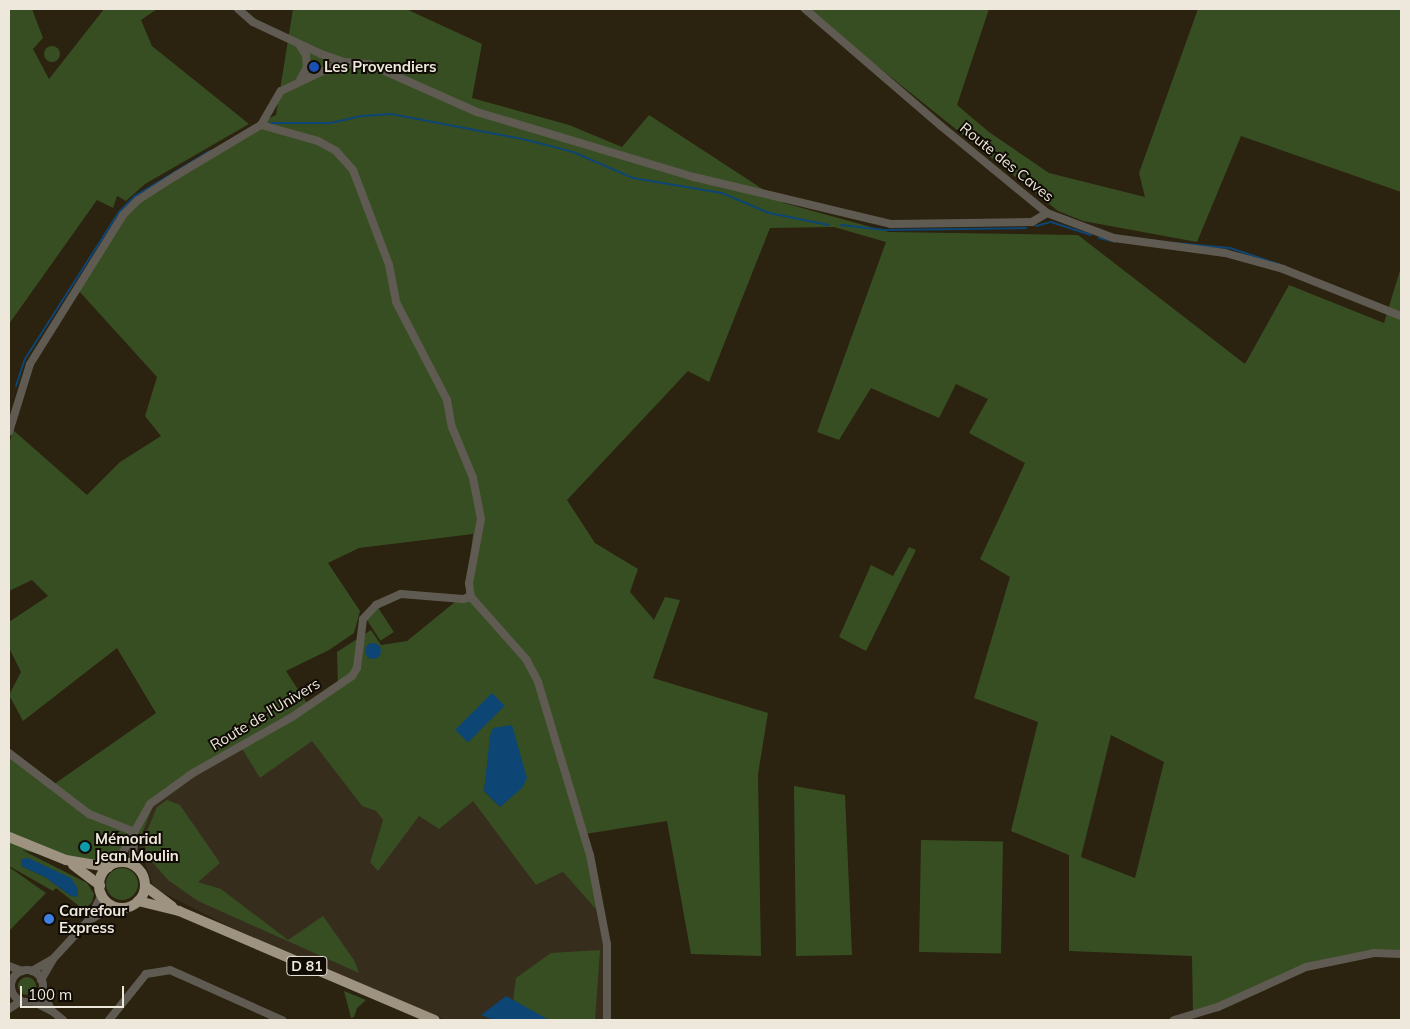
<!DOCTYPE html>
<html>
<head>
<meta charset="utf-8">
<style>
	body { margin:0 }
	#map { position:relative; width:1410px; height:1029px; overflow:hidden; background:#2b220f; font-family:Mulish,sans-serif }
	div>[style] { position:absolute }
	.industrial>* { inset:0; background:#372d1d }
	.green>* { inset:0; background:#374e23; transform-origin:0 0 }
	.round { border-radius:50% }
	.water>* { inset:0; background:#0d4574; transform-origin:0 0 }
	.stream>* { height:2px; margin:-1px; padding:0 1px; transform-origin:1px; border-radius:1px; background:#0d4574 }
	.minor>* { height:8px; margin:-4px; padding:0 4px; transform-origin:4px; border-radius:4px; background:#605b52 }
	.minor>.ring { margin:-4px; padding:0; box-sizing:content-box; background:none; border:8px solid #605b52; border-radius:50% }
	.major>* { height:10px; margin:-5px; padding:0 5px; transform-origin:5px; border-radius:5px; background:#9d9380 }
	.major>.ring { margin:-5px; padding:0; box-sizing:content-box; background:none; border:10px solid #9d9380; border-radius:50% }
	.dots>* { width:14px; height:14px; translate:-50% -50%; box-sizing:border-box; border:2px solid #100c05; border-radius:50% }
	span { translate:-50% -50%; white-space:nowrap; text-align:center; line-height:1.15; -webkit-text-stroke:4px #100c05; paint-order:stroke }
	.shield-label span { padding:1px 4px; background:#100c05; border:1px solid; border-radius:4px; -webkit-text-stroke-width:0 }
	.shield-label { font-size:14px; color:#eee8dc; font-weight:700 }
	.poi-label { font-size:15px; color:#eee8dc; font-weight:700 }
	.left { translate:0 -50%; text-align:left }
	.street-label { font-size:15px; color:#eee8dc }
	.frame { position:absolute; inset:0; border:10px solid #eee8dc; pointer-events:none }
	.scale { position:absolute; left:20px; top:986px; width:104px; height:22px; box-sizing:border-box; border:2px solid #eee8dc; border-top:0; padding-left:6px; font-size:15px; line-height:18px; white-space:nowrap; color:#eee8dc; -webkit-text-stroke:4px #100c05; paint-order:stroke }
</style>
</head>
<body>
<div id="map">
	<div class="industrial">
		<div style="clip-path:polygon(312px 740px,362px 806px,376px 811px,383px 820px,370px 862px,419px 816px,439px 828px,473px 800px,536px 885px,563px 872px,601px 915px,610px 970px,608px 1020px,446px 1020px,228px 926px,154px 888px,138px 844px,154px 804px,194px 775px,241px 747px,260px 778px)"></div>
	</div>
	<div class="green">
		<div style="clip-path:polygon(32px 9px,43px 38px,33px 49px,49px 79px,104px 9px,157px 9px,141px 20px,152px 46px,249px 124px,145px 184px,126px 201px,117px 196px,113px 208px,97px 200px,9px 324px,9px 10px)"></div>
		<div style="clip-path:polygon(evenodd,293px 9px,406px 9px,482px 44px,472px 98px,569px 125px,622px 147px,649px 115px,784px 203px,889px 232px,1078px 235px,1245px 364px,1289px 285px,1384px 323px,1401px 267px,1401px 952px,1366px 952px,1317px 961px,1193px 1014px,1192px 956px,1069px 951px,1069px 855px,1011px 831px,1038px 722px,974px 698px,1010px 577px,980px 559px,1025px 463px,969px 433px,988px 399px,956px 384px,939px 418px,871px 388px,839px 440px,817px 432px,886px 242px,834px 227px,770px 228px,709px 382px,688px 371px,567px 500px,595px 543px,638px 569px,630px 592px,654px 620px,665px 597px,680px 600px,653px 678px,768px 713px,758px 774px,761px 956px,691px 954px,667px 821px,585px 834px,601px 915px,563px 872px,536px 885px,473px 801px,439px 829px,419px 816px,378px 871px,370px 862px,383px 820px,376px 811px,362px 806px,312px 741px,260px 778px,241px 747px,194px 775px,154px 804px,138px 844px,98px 868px,22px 850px,87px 883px,94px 894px,92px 902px,84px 910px,56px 888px,53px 891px,9px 866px,9px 757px,50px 787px,156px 713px,117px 648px,23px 721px,9px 695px,21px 672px,9px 648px,9px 622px,48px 596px,32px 580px,9px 591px,9px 445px,13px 430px,87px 495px,120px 462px,161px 436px,145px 416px,157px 377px,79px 291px,131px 208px,254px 125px,276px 115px,293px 9px,473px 534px,466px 593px,407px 641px,381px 645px,371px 630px,337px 652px,338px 688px,310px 708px,286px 671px,329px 650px,354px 633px,360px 611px,328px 563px,359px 548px,473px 534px,293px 9px,494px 728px,500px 807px,484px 791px,494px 728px,293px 9px,1111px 735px,1164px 762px,1135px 878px,1081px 857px,1111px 735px,293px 9px,21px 866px,78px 889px,71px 896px,45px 877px,21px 866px)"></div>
		<div style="clip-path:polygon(806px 9px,989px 9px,957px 105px,989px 132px,1049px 173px,1145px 197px,1139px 173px,1198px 9px,1401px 9px,1401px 192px,1241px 136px,1197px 242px,1083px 221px,1058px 211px)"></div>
		<div class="round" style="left:44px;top:46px;width:16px;height:16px"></div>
		<div style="clip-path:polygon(909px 547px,916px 550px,866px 651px,839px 637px,871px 565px,893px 576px)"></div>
		<div style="left:377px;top:606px;width:31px;height:16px;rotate:57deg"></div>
		<div style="clip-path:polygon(794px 786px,845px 795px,852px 955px,796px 956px)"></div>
		<div style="clip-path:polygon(167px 800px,180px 805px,220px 863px,198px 882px,221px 889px,288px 940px,323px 916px,354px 960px,359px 973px,198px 901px,168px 880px,149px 858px,143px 841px,157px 807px)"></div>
		<div style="left:921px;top:840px;width:82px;height:112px;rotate:1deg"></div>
		<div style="clip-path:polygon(9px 867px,46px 893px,9px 931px)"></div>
		<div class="round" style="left:106px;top:868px;width:32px;height:32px"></div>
		<div style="clip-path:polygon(600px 950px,595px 1020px,534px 1020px,512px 1009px,516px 978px,551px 953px)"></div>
		<div class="round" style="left:18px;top:977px;width:18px;height:18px"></div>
		<div style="clip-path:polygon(344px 991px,366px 1000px,357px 1008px,354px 1017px,351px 1018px)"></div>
	</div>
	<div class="water">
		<div class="round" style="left:365px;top:643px;width:16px;height:16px"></div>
		<div style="left:492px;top:693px;width:18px;height:52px;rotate:45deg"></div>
		<div style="clip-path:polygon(512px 725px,527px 778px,522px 788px,500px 807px,484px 791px,490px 736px,493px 728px)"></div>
		<div style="clip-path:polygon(28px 858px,71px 878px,78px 889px,77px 897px,71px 896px,45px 877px,21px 866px,21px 859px)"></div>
		<div style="clip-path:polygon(506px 996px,549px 1020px,493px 1020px,481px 1015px)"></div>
	</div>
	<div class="stream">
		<div style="left:271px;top:123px;width:60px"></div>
		<div style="left:331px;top:123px;width:32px;rotate:-13deg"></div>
		<div style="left:362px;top:116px;width:29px;rotate:-4deg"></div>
		<div style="left:391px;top:114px;width:138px;rotate:10.8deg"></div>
		<div style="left:527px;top:140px;width:48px;rotate:14.6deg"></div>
		<div style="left:573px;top:152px;width:65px;rotate:23.4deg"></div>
		<div style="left:633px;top:178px;width:90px;rotate:9.6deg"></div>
		<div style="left:722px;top:193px;width:51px;rotate:23.1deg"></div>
		<div style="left:769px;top:213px;width:61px;rotate:11.3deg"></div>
		<div style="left:841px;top:225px;width:44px;rotate:6.5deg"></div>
		<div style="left:885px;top:230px;width:141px;rotate:-0.8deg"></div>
		<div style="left:1036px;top:226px;width:16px;rotate:-15deg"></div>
		<div style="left:1051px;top:222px;width:42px;rotate:18deg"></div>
		<div style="left:1099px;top:238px;width:17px;rotate:13deg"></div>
		<div style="left:1174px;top:243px;width:56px;rotate:5.1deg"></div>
		<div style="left:1230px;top:248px;width:54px;rotate:18.4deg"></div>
		<div style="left:16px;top:386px;width:28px;rotate:-72deg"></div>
		<div style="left:25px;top:359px;width:174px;rotate:-57.4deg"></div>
		<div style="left:119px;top:212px;width:23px;rotate:-45deg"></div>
		<div style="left:135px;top:196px;width:87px;rotate:-31deg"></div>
	</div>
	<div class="minor">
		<div style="left:238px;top:9px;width:20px;rotate:41deg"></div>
		<div style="left:253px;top:22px;width:75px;rotate:25.2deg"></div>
		<div style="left:321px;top:54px;width:24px;rotate:19deg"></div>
		<div style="left:344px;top:62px;width:25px;rotate:5deg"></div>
		<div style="left:369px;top:64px;width:118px;rotate:24deg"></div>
		<div style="left:477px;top:112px;width:227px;rotate:16.7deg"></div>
		<div style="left:694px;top:177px;width:203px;rotate:13.4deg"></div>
		<div style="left:891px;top:224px;width:141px;rotate:-0.8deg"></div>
		<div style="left:1032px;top:222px;width:17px;rotate:-31deg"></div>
		<div style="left:805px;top:9px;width:179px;rotate:40.7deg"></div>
		<div style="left:941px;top:126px;width:137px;rotate:39.4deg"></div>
		<div style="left:1047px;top:213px;width:72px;rotate:20.5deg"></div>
		<div style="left:1114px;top:238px;width:112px;rotate:7.7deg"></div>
		<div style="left:1225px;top:253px;width:60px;rotate:15.4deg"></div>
		<div style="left:1283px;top:269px;width:127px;rotate:21.7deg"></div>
		<div style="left:300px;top:80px;width:15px;rotate:-62deg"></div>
		<div style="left:307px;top:67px;width:12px;rotate:-95deg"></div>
		<div style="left:306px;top:55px;width:11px;rotate:-124deg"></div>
		<div style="left:261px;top:125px;width:59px;rotate:15.7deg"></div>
		<div style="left:318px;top:141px;width:21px;rotate:29deg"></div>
		<div style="left:336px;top:151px;width:25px;rotate:48deg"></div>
		<div style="left:353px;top:170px;width:102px;rotate:69.2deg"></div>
		<div style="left:389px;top:265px;width:38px;rotate:79deg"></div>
		<div style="left:396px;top:302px;width:110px;rotate:62.5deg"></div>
		<div style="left:447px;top:400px;width:27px;rotate:80deg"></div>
		<div style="left:452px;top:427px;width:55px;rotate:67.6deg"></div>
		<div style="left:473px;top:478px;width:42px;rotate:79deg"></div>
		<div style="left:481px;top:519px;width:65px;rotate:100.6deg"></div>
		<div style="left:469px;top:583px;width:14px;rotate:82deg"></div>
		<div style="left:471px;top:597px;width:83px;rotate:48.4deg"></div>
		<div style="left:526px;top:659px;width:26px;rotate:62deg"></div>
		<div style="left:538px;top:682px;width:181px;rotate:73.3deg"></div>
		<div style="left:590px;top:855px;width:91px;rotate:79.2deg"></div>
		<div style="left:607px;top:944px;width:76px;rotate:90deg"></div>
		<div style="left:9px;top:432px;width:71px;rotate:-72.8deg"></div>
		<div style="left:30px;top:364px;width:176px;rotate:-58deg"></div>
		<div style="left:123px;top:215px;width:21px;rotate:-45deg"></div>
		<div style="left:138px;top:200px;width:46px;rotate:-32.7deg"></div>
		<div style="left:177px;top:175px;width:98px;rotate:-30.8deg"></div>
		<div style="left:261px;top:125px;width:39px;rotate:-60deg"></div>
		<div style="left:281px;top:91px;width:68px;rotate:-25.4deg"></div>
		<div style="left:9px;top:753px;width:101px;rotate:37.3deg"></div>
		<div style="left:89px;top:814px;width:49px;rotate:21.4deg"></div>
		<div style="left:117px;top:863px;width:68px;rotate:-60.8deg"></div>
		<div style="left:150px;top:804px;width:53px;rotate:-35.8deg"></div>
		<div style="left:193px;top:773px;width:114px;rotate:-29.5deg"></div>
		<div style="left:292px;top:717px;width:73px;rotate:-34.3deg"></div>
		<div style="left:352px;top:676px;width:9px;rotate:-58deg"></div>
		<div style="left:357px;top:668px;width:49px;rotate:-83deg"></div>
		<div style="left:363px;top:619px;width:19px;rotate:-47deg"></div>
		<div style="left:376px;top:605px;width:27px;rotate:-24deg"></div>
		<div style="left:401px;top:594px;width:62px;rotate:4.6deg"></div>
		<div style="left:463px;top:599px;width:8px;rotate:-14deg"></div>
		<div style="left:133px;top:865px;width:30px;rotate:-88deg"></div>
		<div style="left:90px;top:918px;width:27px;rotate:-63deg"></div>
		<div style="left:9px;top:966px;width:14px;rotate:21deg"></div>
		<div class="ring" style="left:11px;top:970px;width:24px;height:24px"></div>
		<div style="left:32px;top:971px;width:22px;rotate:-30deg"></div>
		<div style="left:41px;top:980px;width:24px;rotate:-60deg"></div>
		<div style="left:53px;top:959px;width:52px;rotate:-47.4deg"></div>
		<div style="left:88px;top:921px;width:30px;rotate:-30deg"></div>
		<div style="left:42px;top:990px;width:23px;rotate:65deg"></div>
		<div style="left:32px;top:1001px;width:22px;rotate:27deg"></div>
		<div style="left:52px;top:1011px;width:14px;rotate:39deg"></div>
		<div style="left:9px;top:1009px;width:14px;rotate:-34deg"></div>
		<div style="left:109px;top:1020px;width:59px;rotate:-51.2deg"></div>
		<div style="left:146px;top:974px;width:24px;rotate:-9deg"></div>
		<div style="left:170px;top:970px;width:123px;rotate:24.1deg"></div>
		<div style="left:1174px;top:1020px;width:46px;rotate:-16.5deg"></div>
		<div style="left:1218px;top:1007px;width:97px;rotate:-24.4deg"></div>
		<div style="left:1306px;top:967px;width:69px;rotate:-11.6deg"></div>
		<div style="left:1374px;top:953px;width:27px;rotate:2deg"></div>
	</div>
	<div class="major">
		<div style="left:9px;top:837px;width:61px;rotate:22deg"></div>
		<div style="left:66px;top:860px;width:43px;rotate:9.5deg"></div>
		<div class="ring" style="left:99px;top:862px;width:36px;height:36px"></div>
		<div style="left:73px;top:865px;width:34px;rotate:37deg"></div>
		<div style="left:145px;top:886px;width:34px;rotate:37deg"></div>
		<div style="left:138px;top:901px;width:42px;rotate:13.7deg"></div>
		<div style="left:179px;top:911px;width:278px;rotate:23.1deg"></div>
	</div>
	<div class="dots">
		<div style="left:314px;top:67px;background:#1a4fb4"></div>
		<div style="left:85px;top:847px;background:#0f9aa8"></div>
		<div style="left:49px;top:919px;background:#3f7fe0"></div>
	</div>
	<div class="shield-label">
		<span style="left:307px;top:966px">D 81</span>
	</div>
	<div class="poi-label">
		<span class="left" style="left:324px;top:67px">Les Provendiers</span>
		<span class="left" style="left:95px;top:847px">Mémorial<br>Jean Moulin</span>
		<span class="left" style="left:59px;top:919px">Carrefour<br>Express</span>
	</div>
	<div class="street-label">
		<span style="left:1007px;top:162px;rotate:39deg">Route des Caves</span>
		<span style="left:265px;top:714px;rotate:-31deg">Route de l'Univers</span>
	</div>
	<div class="frame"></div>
	<div class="scale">100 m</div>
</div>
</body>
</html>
